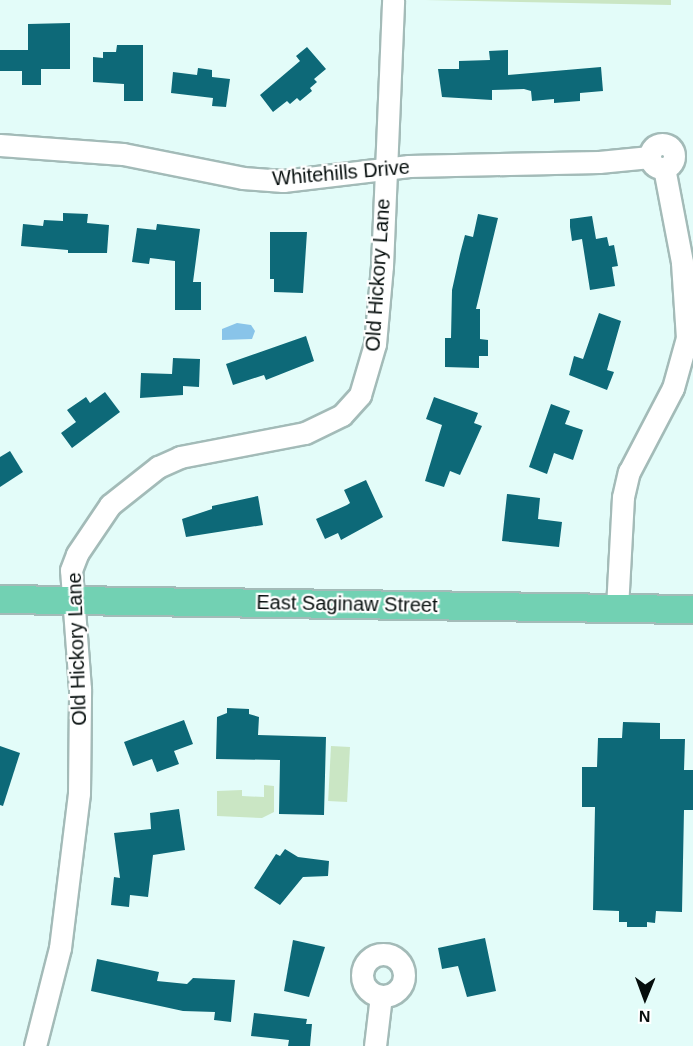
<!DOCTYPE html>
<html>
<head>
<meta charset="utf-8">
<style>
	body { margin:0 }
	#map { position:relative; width:693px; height:1046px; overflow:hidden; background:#e3fcf9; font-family:Helvetica,sans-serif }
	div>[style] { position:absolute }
	.green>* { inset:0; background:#cae6c4; transform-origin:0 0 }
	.water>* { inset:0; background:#89c4e9 }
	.building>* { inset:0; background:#0d6978 }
	.roads { filter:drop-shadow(2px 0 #a3bbb8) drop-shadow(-2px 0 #a3bbb8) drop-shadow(0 2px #a3bbb8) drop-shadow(0 -2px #a3bbb8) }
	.minor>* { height:21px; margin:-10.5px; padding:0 10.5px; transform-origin:10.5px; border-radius:10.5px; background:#fff }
	.minor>.ring { margin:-10.5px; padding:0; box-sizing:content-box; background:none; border:21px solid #fff; border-radius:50% }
	.major>* { height:27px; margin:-13.5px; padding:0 13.5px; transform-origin:13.5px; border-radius:13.5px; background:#72d1b3 }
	span { translate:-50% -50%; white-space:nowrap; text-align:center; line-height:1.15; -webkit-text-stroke:4.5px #fff; paint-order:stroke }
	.street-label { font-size:20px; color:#060e0d }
	.north { position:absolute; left:615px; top:968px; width:60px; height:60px; -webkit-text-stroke:4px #fff; paint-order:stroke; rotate:181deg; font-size:16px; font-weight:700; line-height:24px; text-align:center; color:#060e0d }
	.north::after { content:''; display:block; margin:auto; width:21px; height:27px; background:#060e0d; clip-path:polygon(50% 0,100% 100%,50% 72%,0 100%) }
</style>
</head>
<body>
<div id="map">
	<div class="green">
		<div style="clip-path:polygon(425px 0,671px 0,671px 5px)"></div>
		<div style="left:331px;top:746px;width:19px;height:55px;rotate:3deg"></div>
		<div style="clip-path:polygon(264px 785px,274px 786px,274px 812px,262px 818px,217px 816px,217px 791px,242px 790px,242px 796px,264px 797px)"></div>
	</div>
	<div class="water">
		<div style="clip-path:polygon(237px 323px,251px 325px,255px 331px,252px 339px,222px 340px,222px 329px)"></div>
	</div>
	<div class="building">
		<div style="clip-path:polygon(70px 23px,70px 69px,41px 69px,41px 85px,22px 85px,22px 71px,0 71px,0 50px,28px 50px,28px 24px)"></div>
		<div style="clip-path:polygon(117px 45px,143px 45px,143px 101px,124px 101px,124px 84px,93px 82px,93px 57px,103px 58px,103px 52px,116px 52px)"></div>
		<div style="clip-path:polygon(307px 47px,326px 69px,314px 79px,317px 82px,310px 88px,312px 91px,300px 101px,297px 98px,290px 104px,287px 101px,273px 112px,260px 95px,300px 61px,296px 56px)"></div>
		<div style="clip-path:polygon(508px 50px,508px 75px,601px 67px,603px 91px,580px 93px,580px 101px,554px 103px,554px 99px,532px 101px,531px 91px,524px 89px,492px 90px,492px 100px,442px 97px,438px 69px,459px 69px,459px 61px,490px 60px,489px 51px)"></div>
		<div style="clip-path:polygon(198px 68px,212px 70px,212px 77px,230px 79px,226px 107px,212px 106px,213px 98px,171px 93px,173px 72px,197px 75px)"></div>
		<div style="clip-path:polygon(63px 213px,88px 214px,87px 223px,109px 225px,107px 253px,68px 253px,68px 250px,21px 246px,23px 224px,43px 226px,44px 220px,63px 221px)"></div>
		<div style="clip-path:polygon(478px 214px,498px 218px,476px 309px,480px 309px,480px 339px,488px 340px,488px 356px,479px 356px,479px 368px,445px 367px,445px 338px,451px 338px,452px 290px,460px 254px,465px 235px,473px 237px)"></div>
		<div style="clip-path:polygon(592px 216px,596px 239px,607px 237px,609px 246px,614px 245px,618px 266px,612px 267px,615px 286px,590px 290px,582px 239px,572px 241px,570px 227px,570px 219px)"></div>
		<div style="clip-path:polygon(157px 224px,200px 229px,193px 282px,201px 282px,201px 310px,175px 310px,175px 261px,150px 258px,149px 264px,132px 262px,137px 228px,156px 230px)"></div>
		<div style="clip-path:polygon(270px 232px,307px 232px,303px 293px,274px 292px,274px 279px,270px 279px)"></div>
		<div style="clip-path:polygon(599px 313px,621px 321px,607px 370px,614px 372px,607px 390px,569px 375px,574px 356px,583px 359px)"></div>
		<div style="clip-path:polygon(306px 336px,314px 361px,266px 380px,264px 375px,233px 385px,226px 364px)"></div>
		<div style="clip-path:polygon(173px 358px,200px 359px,199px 387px,183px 386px,183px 395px,140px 398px,141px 373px,172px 374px)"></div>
		<div style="clip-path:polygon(105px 392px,120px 412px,72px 448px,61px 433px,76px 422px,67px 410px,86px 397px,90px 403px)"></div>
		<div style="clip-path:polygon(434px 397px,478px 413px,474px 423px,482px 426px,460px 475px,450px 471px,444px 487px,425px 481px,442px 425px,426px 419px)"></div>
		<div style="clip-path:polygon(551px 404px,570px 411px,565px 424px,583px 430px,573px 460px,554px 453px,547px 474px,529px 467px)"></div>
		<div style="clip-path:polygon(10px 451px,23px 472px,0 487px,0 457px)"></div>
		<div style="clip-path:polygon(366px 480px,383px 517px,341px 540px,338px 533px,325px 539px,316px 519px,347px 505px,350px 503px,344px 490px)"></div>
		<div style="clip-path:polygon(507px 494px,540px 498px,538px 519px,562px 522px,559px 547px,502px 541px)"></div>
		<div style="clip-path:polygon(258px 496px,263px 525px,186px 537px,182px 519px,212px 509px,212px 506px)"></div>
		<div style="clip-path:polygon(227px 708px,249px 709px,249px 714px,259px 717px,258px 735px,326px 737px,324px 815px,279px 814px,280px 760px,216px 759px,217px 717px,227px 713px)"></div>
		<div style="clip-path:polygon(184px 720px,193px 744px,174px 751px,179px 764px,157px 772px,152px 759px,133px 766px,124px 742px)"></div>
		<div style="clip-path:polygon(623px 722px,660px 723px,660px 739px,685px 739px,684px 770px,693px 770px,693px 810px,684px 810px,682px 912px,656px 911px,655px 923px,647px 922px,647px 927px,627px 927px,627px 922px,619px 922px,619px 911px,593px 910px,595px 807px,582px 807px,582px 767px,597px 767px,598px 738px,622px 738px)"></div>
		<div style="clip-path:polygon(0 746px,20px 753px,3px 806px,0 805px)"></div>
		<div style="clip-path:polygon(179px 809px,185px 850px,153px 855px,148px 897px,130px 895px,129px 907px,111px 905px,114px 877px,120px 878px,114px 833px,151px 829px,150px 813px)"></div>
		<div style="clip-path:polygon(285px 849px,298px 857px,329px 861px,328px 876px,303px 877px,280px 905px,254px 888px,276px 854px,280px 856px)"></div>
		<div style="clip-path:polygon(485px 938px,496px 991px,467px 997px,458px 966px,442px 969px,438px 948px)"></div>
		<div style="clip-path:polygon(293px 940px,325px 947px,309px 997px,284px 991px)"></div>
		<div style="clip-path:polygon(97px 959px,159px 972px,157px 981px,187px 984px,193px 978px,235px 980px,231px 1022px,214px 1020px,215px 1012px,183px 1011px,91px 991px)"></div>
		<div style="clip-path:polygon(254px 1013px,307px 1019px,306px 1024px,312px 1024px,310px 1046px,288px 1046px,289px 1040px,251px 1036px)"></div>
	</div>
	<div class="roads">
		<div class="minor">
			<div class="ring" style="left:650px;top:144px;width:3px;height:3px"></div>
			<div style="left:0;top:145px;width:123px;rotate:4.2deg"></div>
			<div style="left:123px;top:154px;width:122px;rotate:11.3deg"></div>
			<div style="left:243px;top:178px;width:40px;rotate:4.3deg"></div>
			<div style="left:283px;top:181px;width:127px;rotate:-6.8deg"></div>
			<div style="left:409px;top:166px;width:190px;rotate:-1.2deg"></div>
			<div style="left:599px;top:162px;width:51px;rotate:-5.6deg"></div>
			<div style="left:617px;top:608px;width:111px;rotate:-86.9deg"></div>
			<div style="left:623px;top:497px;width:26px;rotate:-77deg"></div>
			<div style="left:629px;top:472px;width:95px;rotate:-62.4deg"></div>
			<div style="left:673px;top:388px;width:52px;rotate:-74.4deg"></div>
			<div style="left:687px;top:338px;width:76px;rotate:-93.8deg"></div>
			<div style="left:682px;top:262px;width:96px;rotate:-100.8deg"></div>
			<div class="ring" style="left:362px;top:954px;width:21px;height:21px"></div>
			<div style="left:35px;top:1046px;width:101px;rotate:-75.7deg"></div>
			<div style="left:60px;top:948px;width:156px;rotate:-83deg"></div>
			<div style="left:79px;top:793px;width:104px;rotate:-89.4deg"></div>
			<div style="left:80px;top:689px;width:119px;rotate:-94.3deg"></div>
			<div style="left:71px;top:570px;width:17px;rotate:-69deg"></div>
			<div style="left:77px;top:554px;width:59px;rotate:-56deg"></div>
			<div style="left:110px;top:505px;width:61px;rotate:-38.4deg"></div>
			<div style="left:158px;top:467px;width:24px;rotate:-24deg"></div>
			<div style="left:180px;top:457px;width:127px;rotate:-10.9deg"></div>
			<div style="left:305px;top:433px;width:41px;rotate:-25.9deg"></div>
			<div style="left:342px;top:415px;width:27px;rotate:-48deg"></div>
			<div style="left:360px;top:395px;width:53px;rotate:-73.6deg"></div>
			<div style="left:375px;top:344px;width:78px;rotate:-84.9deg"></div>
			<div style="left:382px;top:266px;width:266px;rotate:-87.6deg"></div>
			<div style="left:375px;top:1046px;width:50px;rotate:-83.2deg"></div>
		</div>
		<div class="major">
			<div style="left:0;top:599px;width:693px;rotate:0.83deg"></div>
		</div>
	</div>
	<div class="street-label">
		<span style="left:341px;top:173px;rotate:-5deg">Whitehills Drive</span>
		<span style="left:378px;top:275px;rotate:-86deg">Old Hickory Lane</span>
		<span style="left:347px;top:604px;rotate:1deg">East Saginaw Street</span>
		<span style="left:77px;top:649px;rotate:-92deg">Old Hickory Lane</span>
	</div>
	<div class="north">N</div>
</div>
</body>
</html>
